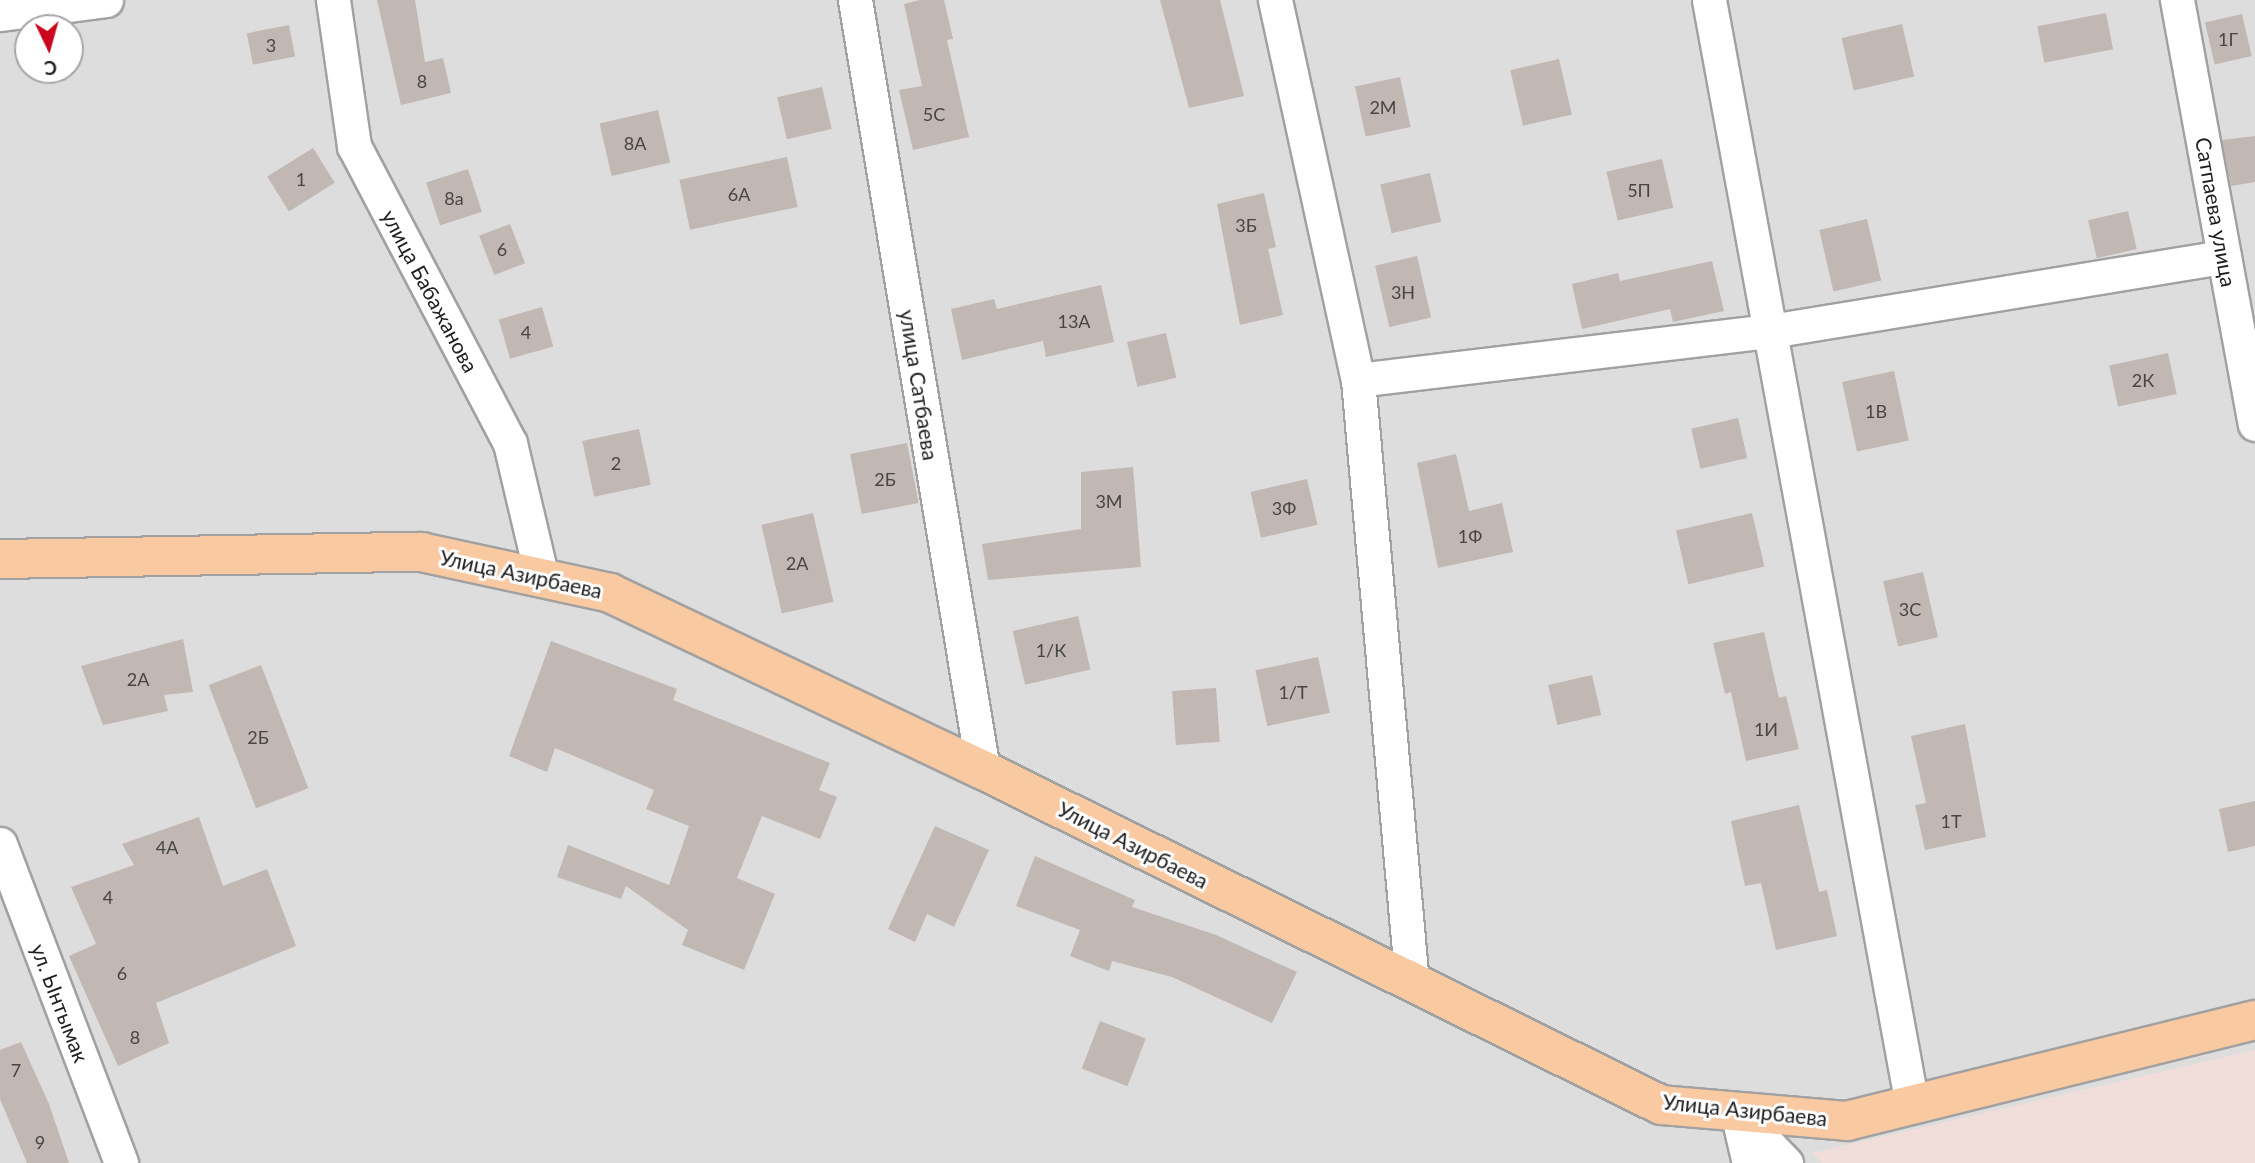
<!DOCTYPE html>
<html>
<head>
<meta charset="utf-8">
<style>
	body { margin:0 }
	#map { position:relative; width:2255px; height:1163px; overflow:hidden; background:#f0ebe6; font-family:Lato,sans-serif }
	div>[style] { position:absolute }
	.residential>* { inset:0; background:#dedddd }
	.military>* { inset:0; background:#f1deda }
	.building>* { inset:0; background:#c1b7b3; transform-origin:0 0 }
	.roads { filter:drop-shadow(2px 0 #a1a1a1) drop-shadow(-2px 0 #a1a1a1) drop-shadow(0 2px #a1a1a1) drop-shadow(0 -2px #a1a1a1) }
	.minor>* { height:33px; margin:-16.5px; padding:0 16.5px; transform-origin:16.5px; border-radius:16.5px; background:#fff }
	.primary>* { height:38px; margin:-19px; padding:0 19px; transform-origin:19px; border-radius:19px; background:#f9c9a2 }
	span { translate:-50% -50%; white-space:nowrap; text-align:center; line-height:1.15; -webkit-text-stroke:6px #fff; paint-order:stroke }
	.number-label { font-size:18px; color:#484645 }
	.number-label span { -webkit-text-stroke-width:0 }
	.street-label { font-size:21px; color:#202020 }
	.north { position:absolute; left:14px; top:14px; width:70px; height:70px; box-sizing:border-box; background:#fff; border:2px solid #a6a6a6; border-radius:50%; rotate:175deg; font-size:19px; font-weight:700; line-height:28px; text-align:center; color:#202020 }
	.north::after { content:''; display:block; margin:auto; width:24px; height:32px; background:#ca051d; clip-path:polygon(50% 0,100% 100%,50% 72%,0 100%) }
</style>
</head>
<body>
<div id="map">
	<div class="residential">
		<div style="clip-path:polygon(evenodd,0 0,2255px 0,2255px 1163px,0 1163px,0 0,28px 28px,70px 28px,70px 70px,28px 70px,28px 28px)"></div>
	</div>
	<div class="military">
		<div style="clip-path:polygon(2255px 1050px,2255px 1163px,1822px 1163px,1812px 1153px)"></div>
	</div>
	<div class="building">
		<div style="clip-path:polygon(377px 0,415px 0,425px 62px,443px 58px,451px 93px,401px 105px)"></div>
		<div style="clip-path:polygon(920px 0,944px 0,953px 39px,947px 40px,969px 137px,913px 150px,899px 90px,922px 86px,904px 4px)"></div>
		<div style="clip-path:polygon(1160px 0,1220px 0,1244px 96px,1189px 108px)"></div>
		<div style="left:2106px;top:13px;width:37px;height:70px;rotate:79deg"></div>
		<div style="left:2242px;top:14px;width:43px;height:38px;rotate:77deg"></div>
		<div style="left:1902px;top:24px;width:54px;height:62px;rotate:77deg"></div>
		<div style="left:289px;top:25px;width:32px;height:43px;rotate:79deg"></div>
		<div style="left:1559px;top:59px;width:57px;height:50px;rotate:77deg"></div>
		<div style="left:1400px;top:77px;width:51px;height:46px;rotate:78deg"></div>
		<div style="left:822px;top:87px;width:43px;height:46px;rotate:77deg"></div>
		<div style="left:658px;top:110px;width:54px;height:60px;rotate:77deg"></div>
		<div style="clip-path:polygon(2255px 136px,2255px 182px,2231px 186px,2222px 140px)"></div>
		<div style="left:313px;top:148px;width:41px;height:54px;rotate:58deg"></div>
		<div style="left:787px;top:157px;width:51px;height:110px;rotate:78deg"></div>
		<div style="left:1662px;top:159px;width:50px;height:57px;rotate:77deg"></div>
		<div style="left:468px;top:169px;width:45px;height:44px;rotate:72deg"></div>
		<div style="left:1430px;top:173px;width:50px;height:51px;rotate:77deg"></div>
		<div style="clip-path:polygon(1264px 193px,1276px 247px,1268px 249px,1283px 315px,1240px 325px,1217px 204px)"></div>
		<div style="left:2128px;top:211px;width:39px;height:41px;rotate:77deg"></div>
		<div style="left:1867px;top:219px;width:63px;height:49px;rotate:77deg"></div>
		<div style="left:510px;top:224px;width:42px;height:33px;rotate:69deg"></div>
		<div style="left:1417px;top:256px;width:63px;height:43px;rotate:77deg"></div>
		<div style="clip-path:polygon(1712px 261px,1724px 311px,1673px 322px,1670px 309px,1582px 329px,1572px 284px,1618px 273px,1620px 281px)"></div>
		<div style="clip-path:polygon(1101px 285px,1114px 342px,1046px 357px,1043px 341px,962px 360px,951px 309px,994px 299px,997px 309px)"></div>
		<div style="left:542px;top:307px;width:41px;height:45px;rotate:74deg"></div>
		<div style="left:1166px;top:333px;width:46px;height:40px;rotate:77deg"></div>
		<div style="left:2168px;top:353px;width:42px;height:60px;rotate:78deg"></div>
		<div style="left:1894px;top:371px;width:71px;height:53px;rotate:78deg"></div>
		<div style="left:1738px;top:418px;width:41px;height:48px;rotate:77deg"></div>
		<div style="left:639px;top:429px;width:57px;height:58px;rotate:78deg"></div>
		<div style="left:907px;top:443px;width:61px;height:58px;rotate:79deg"></div>
		<div style="clip-path:polygon(1456px 454px,1469px 511px,1502px 503px,1513px 552px,1438px 568px,1417px 463px)"></div>
		<div style="clip-path:polygon(1133px 467px,1141px 567px,988px 580px,982px 544px,1081px 529px,1081px 472px)"></div>
		<div style="left:1307px;top:479px;width:47px;height:58px;rotate:77deg"></div>
		<div style="left:813px;top:513px;width:91px;height:53px;rotate:77deg"></div>
		<div style="left:1752px;top:513px;width:55px;height:78px;rotate:77deg"></div>
		<div style="left:1923px;top:572px;width:67px;height:41px;rotate:77deg"></div>
		<div style="left:1078px;top:616px;width:55px;height:67px;rotate:77deg"></div>
		<div style="clip-path:polygon(1764px 632px,1779px 698px,1786px 696px,1799px 749px,1746px 761px,1731px 692px,1725px 694px,1713px 643px)"></div>
		<div style="clip-path:polygon(183px 639px,193px 692px,164px 695px,168px 711px,103px 725px,81px 666px)"></div>
		<div style="clip-path:polygon(551px 641px,677px 689px,673px 700px,830px 763px,819px 790px,837px 797px,820px 839px,762px 816px,737px 878px,775px 894px,744px 970px,682px 945px,688px 930px,626px 886px,621px 899px,557px 877px,568px 845px,669px 885px,689px 826px,646px 809px,654px 790px,555px 748px,547px 772px,509px 756px)"></div>
		<div style="left:1318px;top:657px;width:57px;height:64px;rotate:78deg"></div>
		<div style="left:261px;top:665px;width:132px;height:56px;rotate:69deg"></div>
		<div style="left:1592px;top:675px;width:41px;height:45px;rotate:77deg"></div>
		<div style="left:1216px;top:688px;width:54px;height:44px;rotate:86deg"></div>
		<div style="clip-path:polygon(1965px 724px,1986px 837px,1925px 850px,1915px 805px,1926px 803px,1911px 736px)"></div>
		<div style="clip-path:polygon(2255px 801px,2255px 846px,2228px 852px,2219px 809px)"></div>
		<div style="clip-path:polygon(1799px 805px,1819px 892px,1827px 890px,1837px 936px,1776px 950px,1761px 883px,1745px 886px,1731px 821px)"></div>
		<div style="clip-path:polygon(199px 817px,223px 886px,267px 869px,296px 946px,156px 1003px,169px 1043px,118px 1066px,69px 956px,96px 944px,71px 887px,134px 865px,122px 844px)"></div>
		<div style="clip-path:polygon(935px 826px,989px 850px,954px 927px,927px 914px,915px 942px,888px 929px)"></div>
		<div style="clip-path:polygon(1035px 856px,1135px 900px,1132px 907px,1216px 935px,1297px 972px,1272px 1023px,1172px 977px,1112px 961px,1109px 971px,1070px 956px,1080px 930px,1016px 906px)"></div>
		<div style="left:1100px;top:1021px;width:49px;height:51px;rotate:21deg"></div>
		<div style="clip-path:polygon(21px 1042px,49px 1104px,69px 1163px,27px 1163px,0 1099px,0 1050px)"></div>
	</div>
	<div class="roads">
		<div class="minor">
			<div style="left:333px;top:0;width:148px;rotate:81.8deg"></div>
			<div style="left:354px;top:146px;width:335px;rotate:62.3deg"></div>
			<div style="left:510px;top:443px;width:139px;rotate:76.7deg"></div>
			<div style="left:855px;top:0;width:781px;rotate:80.56deg"></div>
			<div style="left:1275px;top:0;width:389px;rotate:77.7deg"></div>
			<div style="left:1358px;top:380px;width:606px;rotate:84.89deg"></div>
			<div style="left:1709px;top:0;width:1123px;rotate:79.59deg"></div>
			<div style="left:2177px;top:0;width:431px;rotate:79.6deg"></div>
			<div style="left:0;top:14px;width:107px;rotate:-7.5deg"></div>
			<div style="left:1358px;top:380px;width:415px;rotate:-6.8deg"></div>
			<div style="left:1770px;top:331px;width:460px;rotate:-9.3deg"></div>
			<div style="left:0;top:844px;width:341px;rotate:69.2deg"></div>
			<div style="left:1737px;top:1112px;width:71px;rotate:46.1deg"></div>
			<div style="left:1737px;top:1112px;width:52px;rotate:76.8deg"></div>
		</div>
		<div class="primary">
			<div style="left:0;top:559px;width:421px;rotate:-1deg"></div>
			<div style="left:421px;top:552px;width:193px;rotate:12.2deg"></div>
			<div style="left:610px;top:593px;width:413px;rotate:25.4deg"></div>
			<div style="left:983px;top:770px;width:756px;rotate:26.29deg"></div>
			<div style="left:1661px;top:1105px;width:187px;rotate:4.9deg"></div>
			<div style="left:1847px;top:1121px;width:420px;rotate:-13.9deg"></div>
		</div>
	</div>
	<div class="number-label">
		<span style="left:2228px;top:39px">1Г</span>
		<span style="left:271px;top:45px">3</span>
		<span style="left:422px;top:81px">8</span>
		<span style="left:1383px;top:107px">2M</span>
		<span style="left:934px;top:114px">5С</span>
		<span style="left:635px;top:143px">8А</span>
		<span style="left:301px;top:179px">1</span>
		<span style="left:1639px;top:190px">5П</span>
		<span style="left:739px;top:194px">6А</span>
		<span style="left:454px;top:198px">8а</span>
		<span style="left:1246px;top:225px">3Б</span>
		<span style="left:502px;top:249px">6</span>
		<span style="left:1403px;top:292px">3H</span>
		<span style="left:1074px;top:321px">13А</span>
		<span style="left:526px;top:332px">4</span>
		<span style="left:2143px;top:380px">2К</span>
		<span style="left:1876px;top:411px">1В</span>
		<span style="left:616px;top:463px">2</span>
		<span style="left:885px;top:479px">2Б</span>
		<span style="left:1109px;top:501px">3М</span>
		<span style="left:1284px;top:508px">3Ф</span>
		<span style="left:1470px;top:536px">1Ф</span>
		<span style="left:797px;top:563px">2А</span>
		<span style="left:1910px;top:609px">3С</span>
		<span style="left:1051px;top:650px">1/К</span>
		<span style="left:138px;top:679px">2А</span>
		<span style="left:1293px;top:692px">1/Т</span>
		<span style="left:1766px;top:729px">1И</span>
		<span style="left:258px;top:737px">2Б</span>
		<span style="left:1951px;top:821px">1Т</span>
		<span style="left:167px;top:847px">4А</span>
		<span style="left:108px;top:897px">4</span>
		<span style="left:122px;top:973px">6</span>
		<span style="left:135px;top:1037px">8</span>
		<span style="left:16px;top:1070px">7</span>
		<span style="left:40px;top:1142px">9</span>
	</div>
	<div class="street-label">
		<span style="left:2216px;top:212px;rotate:80deg">Сатпаева улица</span>
		<span style="left:430px;top:291px;rotate:62deg">улица Бабажанова</span>
		<span style="left:919px;top:385px;rotate:81deg">улица Сатбаева</span>
		<span style="left:521px;top:574px;rotate:12deg">Улица Азирбаева</span>
		<span style="left:1133px;top:845px;rotate:27deg">Улица Азирбаева</span>
		<span style="left:60px;top:1003px;rotate:69deg">ул. Ынтымак</span>
		<span style="left:1745px;top:1110px;rotate:6deg">Улица Азирбаева</span>
	</div>
	<div class="north">С</div>
</div>
</body>
</html>
